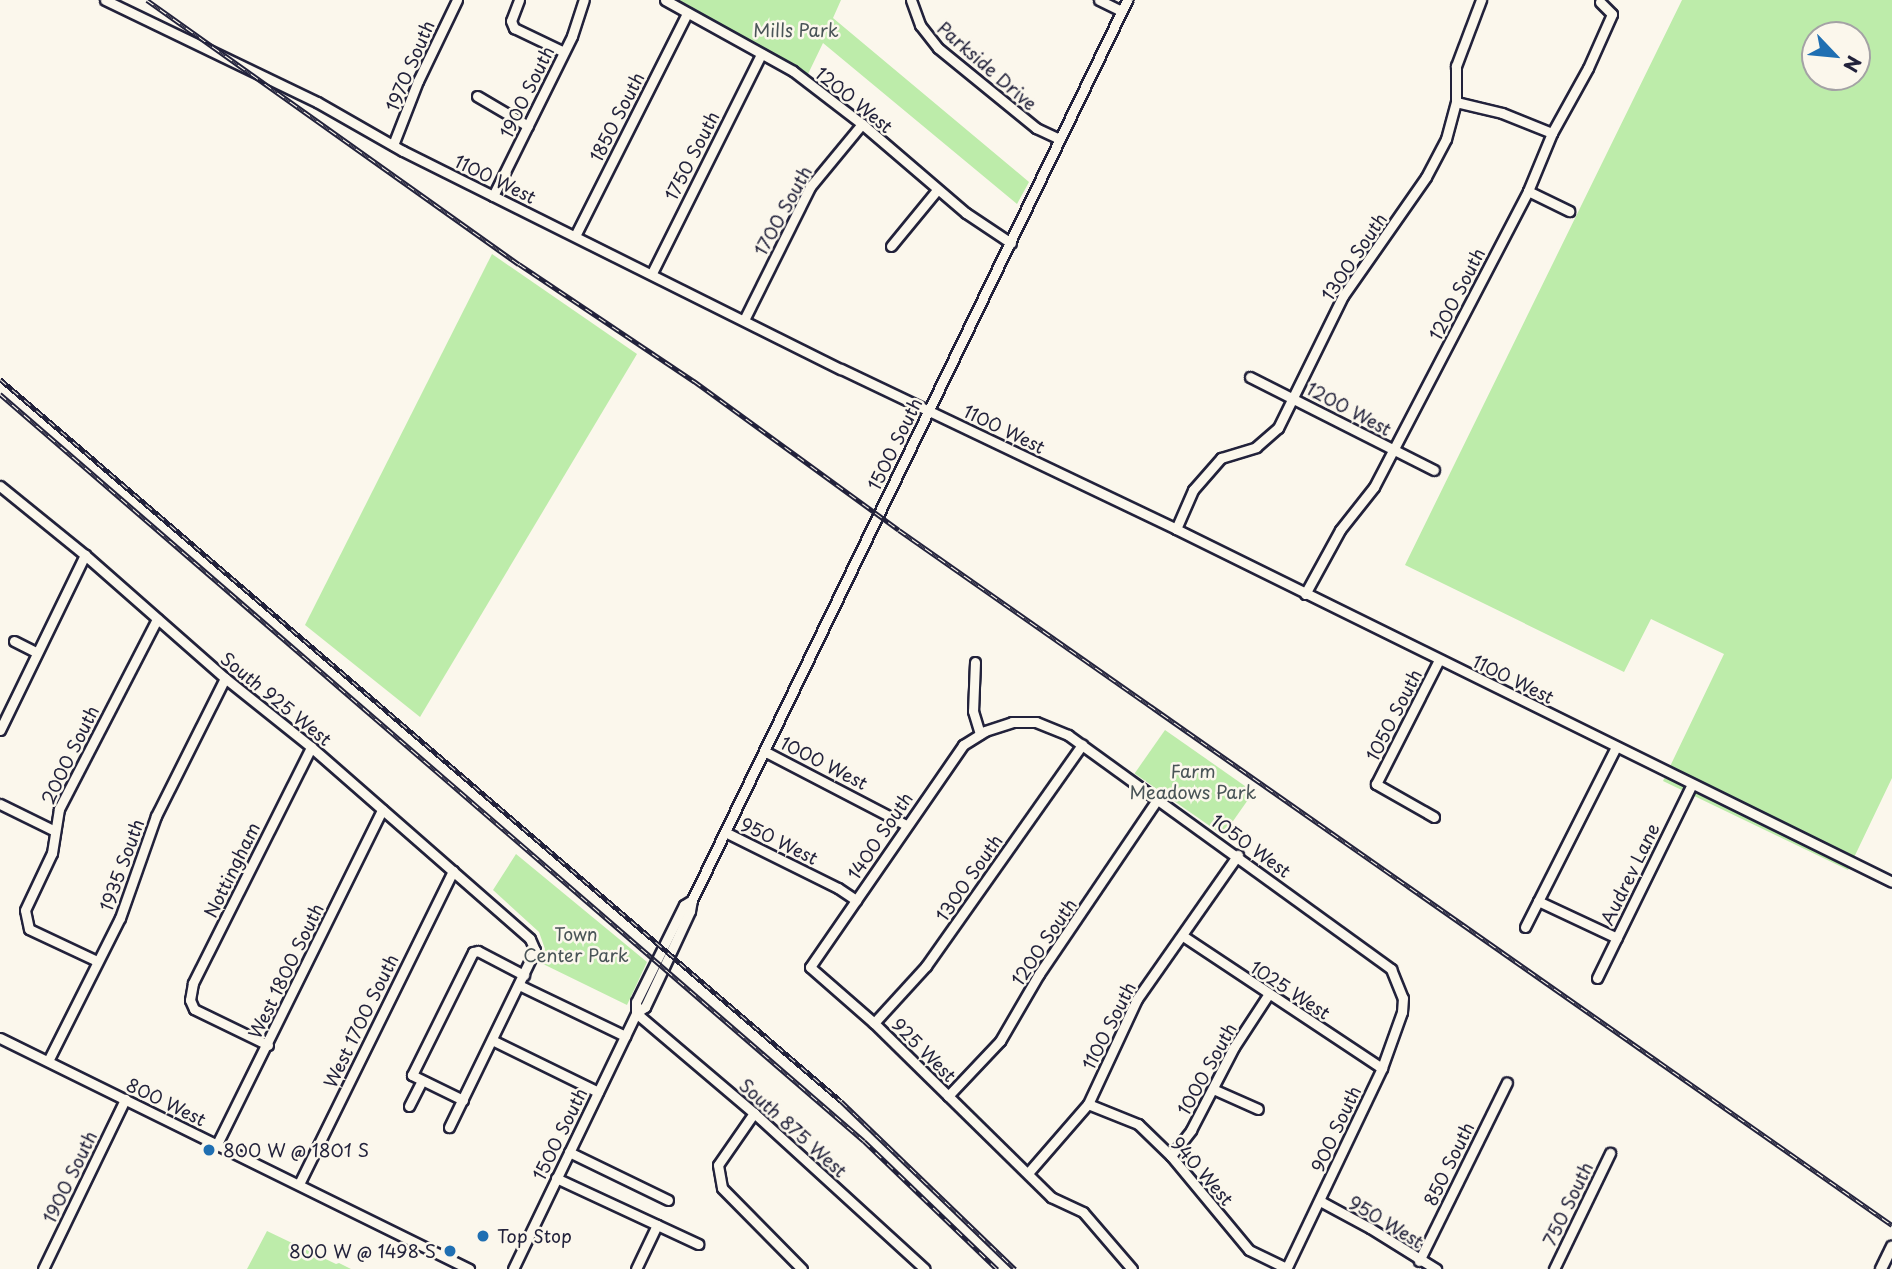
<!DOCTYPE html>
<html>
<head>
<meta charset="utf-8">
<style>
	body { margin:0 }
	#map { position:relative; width:1892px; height:1269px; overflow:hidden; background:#fbf7ec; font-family:"Playpen Sans",sans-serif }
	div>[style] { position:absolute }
	.green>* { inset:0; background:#bdecaa; transform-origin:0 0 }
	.roads { filter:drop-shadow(2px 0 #22223b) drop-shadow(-2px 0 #22223b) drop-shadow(0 2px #22223b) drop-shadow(0 -2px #22223b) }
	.minor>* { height:9px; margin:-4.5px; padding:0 4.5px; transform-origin:4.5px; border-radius:4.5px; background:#fbf7ec }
	.major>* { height:10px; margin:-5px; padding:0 5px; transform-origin:5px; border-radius:5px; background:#fbf7ec }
	.rail>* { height:5px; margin-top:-2.5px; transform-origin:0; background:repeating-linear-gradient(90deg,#fbf7ec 0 8px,#22223b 0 16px); box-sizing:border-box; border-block:2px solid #22223b }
	.dots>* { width:19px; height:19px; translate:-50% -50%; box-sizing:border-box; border:4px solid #fbf7ec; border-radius:50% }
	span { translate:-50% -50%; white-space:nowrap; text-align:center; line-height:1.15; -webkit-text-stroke:5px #fbf7ec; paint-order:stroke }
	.park-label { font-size:18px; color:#495457 }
	.street-label { font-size:18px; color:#22223b }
	.poi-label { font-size:18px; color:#22223b }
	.left { translate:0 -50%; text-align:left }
	.right { translate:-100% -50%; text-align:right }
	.north { position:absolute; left:1801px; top:21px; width:70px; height:70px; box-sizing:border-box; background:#fbf7ec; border:2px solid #a4a2a5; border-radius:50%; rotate:116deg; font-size:19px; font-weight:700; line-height:28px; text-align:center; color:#22223b }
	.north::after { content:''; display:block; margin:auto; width:24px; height:32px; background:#1f6fb2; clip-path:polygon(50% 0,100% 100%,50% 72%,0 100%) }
</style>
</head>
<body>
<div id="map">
	<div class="green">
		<div style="clip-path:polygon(679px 0,841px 0,833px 18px,1029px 182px,1017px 204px,823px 43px,808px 74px)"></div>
		<div style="clip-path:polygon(evenodd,1682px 0,1892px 0,1892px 778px,1848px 870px,1663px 781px,1724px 654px,1651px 619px,1624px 672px,1405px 565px,1682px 0,1815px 35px,1857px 35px,1857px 77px,1815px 77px,1815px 35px)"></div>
		<div style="clip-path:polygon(492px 254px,637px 354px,420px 717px,305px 625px)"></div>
		<div style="left:1165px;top:730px;width:108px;height:53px;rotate:35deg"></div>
		<div style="clip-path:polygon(516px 854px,647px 962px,627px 1005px,541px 963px,545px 949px,539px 932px,493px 890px)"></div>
		<div style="clip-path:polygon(267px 1231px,336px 1264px,339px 1263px,351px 1269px,247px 1269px)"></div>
	</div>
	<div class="roads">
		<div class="minor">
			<div style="left:105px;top:0;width:235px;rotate:25.7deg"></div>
			<div style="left:317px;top:102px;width:99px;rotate:29.7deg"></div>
			<div style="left:403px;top:151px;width:489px;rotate:26.5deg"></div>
			<div style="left:841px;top:369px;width:371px;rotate:25.5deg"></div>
			<div style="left:1176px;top:529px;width:798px;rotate:26.24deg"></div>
			<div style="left:519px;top:0;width:22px;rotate:111deg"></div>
			<div style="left:511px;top:21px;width:8px;rotate:67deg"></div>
			<div style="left:514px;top:28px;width:55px;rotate:25.6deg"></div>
			<div style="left:665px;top:0;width:146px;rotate:29deg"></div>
			<div style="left:793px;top:71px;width:87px;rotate:37.5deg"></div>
			<div style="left:862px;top:124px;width:137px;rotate:40.6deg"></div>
			<div style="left:966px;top:213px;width:54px;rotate:33.7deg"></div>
			<div style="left:911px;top:0;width:27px;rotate:70deg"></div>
			<div style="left:920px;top:25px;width:29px;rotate:52deg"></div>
			<div style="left:938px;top:48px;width:127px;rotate:39.2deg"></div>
			<div style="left:1036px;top:128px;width:26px;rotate:25deg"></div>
			<div style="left:1099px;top:0;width:25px;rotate:26deg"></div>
			<div style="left:477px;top:96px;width:59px;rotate:30.5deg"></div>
			<div style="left:1456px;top:102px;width:47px;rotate:13.4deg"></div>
			<div style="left:1502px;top:113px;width:54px;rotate:21.8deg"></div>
			<div style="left:393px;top:145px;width:69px;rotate:-68.7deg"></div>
			<div style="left:418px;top:81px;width:90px;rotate:-64.3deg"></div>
			<div style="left:1528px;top:191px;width:46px;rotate:26deg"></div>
			<div style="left:493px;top:196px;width:178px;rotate:-63.7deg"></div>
			<div style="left:572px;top:36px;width:38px;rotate:-72deg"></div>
			<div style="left:575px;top:236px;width:250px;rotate:-63.3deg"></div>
			<div style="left:891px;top:246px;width:72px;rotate:-50.6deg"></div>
			<div style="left:652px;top:273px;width:245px;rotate:-63.5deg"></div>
			<div style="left:744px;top:320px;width:148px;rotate:-63.6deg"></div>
			<div style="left:810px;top:187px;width:82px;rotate:-50.5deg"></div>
			<div style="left:1250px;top:377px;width:206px;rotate:26.8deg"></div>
			<div style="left:0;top:486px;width:109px;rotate:39.1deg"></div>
			<div style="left:85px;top:555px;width:186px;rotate:41.3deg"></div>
			<div style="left:225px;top:678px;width:110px;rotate:38.7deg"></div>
			<div style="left:311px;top:747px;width:291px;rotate:41.2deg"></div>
			<div style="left:530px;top:939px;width:12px;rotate:66deg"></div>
			<div style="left:535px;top:950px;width:197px;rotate:115.9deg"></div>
			<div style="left:1176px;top:529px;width:43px;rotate:-66.4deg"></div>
			<div style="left:1193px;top:490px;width:43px;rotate:-48.8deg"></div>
			<div style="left:1221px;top:458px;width:37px;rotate:-17deg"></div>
			<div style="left:1256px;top:447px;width:29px;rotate:-41deg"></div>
			<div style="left:1278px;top:428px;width:147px;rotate:-63.8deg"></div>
			<div style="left:1343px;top:296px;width:145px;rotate:-55.1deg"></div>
			<div style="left:1426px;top:177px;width:43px;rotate:-62.2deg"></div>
			<div style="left:1446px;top:139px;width:38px;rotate:-75deg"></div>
			<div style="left:1456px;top:102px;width:36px;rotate:-90deg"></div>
			<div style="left:1456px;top:66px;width:71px;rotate:-69.3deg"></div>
			<div style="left:1305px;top:594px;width:73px;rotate:-61.3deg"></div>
			<div style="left:1340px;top:530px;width:55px;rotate:-51.7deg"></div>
			<div style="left:1374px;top:487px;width:334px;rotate:-62.5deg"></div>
			<div style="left:1528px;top:191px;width:63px;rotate:-67.5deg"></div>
			<div style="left:1552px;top:133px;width:74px;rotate:-61deg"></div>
			<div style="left:1588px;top:68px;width:59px;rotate:-66deg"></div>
			<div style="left:1612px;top:14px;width:17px;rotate:-135deg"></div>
			<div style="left:14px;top:641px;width:25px;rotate:27deg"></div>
			<div style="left:975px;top:662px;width:49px;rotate:92.3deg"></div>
			<div style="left:973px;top:711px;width:24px;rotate:73deg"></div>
			<div style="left:0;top:730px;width:195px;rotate:-64.1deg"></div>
			<div style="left:764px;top:751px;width:160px;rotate:27.5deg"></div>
			<div style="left:0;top:804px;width:59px;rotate:26.1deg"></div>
			<div style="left:1434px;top:817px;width:67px;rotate:-150.4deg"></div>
			<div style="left:1376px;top:784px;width:139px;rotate:-63.1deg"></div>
			<div style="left:725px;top:832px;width:126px;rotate:26.4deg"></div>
			<div style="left:838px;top:888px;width:22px;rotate:34deg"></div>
			<div style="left:1538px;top:901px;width:87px;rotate:25.1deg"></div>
			<div style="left:1525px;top:927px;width:202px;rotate:-63.2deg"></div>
			<div style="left:1183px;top:936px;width:239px;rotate:33.6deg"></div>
			<div style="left:97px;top:961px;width:75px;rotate:-154.8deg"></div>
			<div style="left:29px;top:929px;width:19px;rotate:-102deg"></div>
			<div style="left:25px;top:910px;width:63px;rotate:-64.7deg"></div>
			<div style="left:52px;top:853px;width:45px;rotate:-81deg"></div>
			<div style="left:59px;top:809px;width:214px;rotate:-62.7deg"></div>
			<div style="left:1597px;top:978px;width:216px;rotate:-63.9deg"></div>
			<div style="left:519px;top:985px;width:118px;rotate:25.7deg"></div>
			<div style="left:636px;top:1013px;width:155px;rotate:40.3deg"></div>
			<div style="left:754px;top:1113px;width:231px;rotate:42.4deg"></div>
			<div style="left:636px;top:1013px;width:11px;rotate:-90deg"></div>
			<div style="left:636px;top:1002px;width:108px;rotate:-63.7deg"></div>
			<div style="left:684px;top:905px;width:9px;rotate:-32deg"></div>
			<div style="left:874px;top:1023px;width:77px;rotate:-47.6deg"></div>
			<div style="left:926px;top:966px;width:271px;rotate:-54.8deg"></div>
			<div style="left:0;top:1038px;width:523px;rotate:26.22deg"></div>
			<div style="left:492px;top:1040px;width:118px;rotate:26.1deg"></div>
			<div style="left:268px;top:1045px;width:82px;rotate:-154.1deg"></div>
			<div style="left:194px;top:1009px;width:10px;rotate:-114deg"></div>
			<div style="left:190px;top:1000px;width:17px;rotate:-80deg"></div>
			<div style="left:193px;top:983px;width:264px;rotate:-63.4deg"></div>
			<div style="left:48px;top:1061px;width:160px;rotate:-63.3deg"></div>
			<div style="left:120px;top:918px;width:108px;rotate:-70.6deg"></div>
			<div style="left:156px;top:816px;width:154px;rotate:-63.4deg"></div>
			<div style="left:1213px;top:1089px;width:49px;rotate:24deg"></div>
			<div style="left:948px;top:1096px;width:76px;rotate:-46.6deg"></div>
			<div style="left:1000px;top:1041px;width:78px;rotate:-59.8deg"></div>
			<div style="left:1039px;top:974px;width:212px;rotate:-55.9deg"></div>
			<div style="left:463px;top:1100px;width:57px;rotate:-153.9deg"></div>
			<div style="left:412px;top:1075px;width:137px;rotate:-63.6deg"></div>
			<div style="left:473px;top:952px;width:5px;rotate:-11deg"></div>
			<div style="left:478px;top:951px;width:52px;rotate:27.6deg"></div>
			<div style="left:1088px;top:1104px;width:54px;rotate:21.8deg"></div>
			<div style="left:1138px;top:1124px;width:46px;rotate:44.1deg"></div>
			<div style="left:1171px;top:1156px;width:122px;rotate:50.3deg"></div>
			<div style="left:1249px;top:1250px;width:41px;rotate:25.9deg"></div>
			<div style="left:409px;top:1106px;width:28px;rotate:-63deg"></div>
			<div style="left:754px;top:1113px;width:63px;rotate:124.7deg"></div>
			<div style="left:718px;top:1165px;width:23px;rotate:80deg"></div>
			<div style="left:722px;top:1188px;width:114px;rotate:45.4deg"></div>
			<div style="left:217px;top:1144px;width:373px;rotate:-63.7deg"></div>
			<div style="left:569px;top:1152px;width:110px;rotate:25.9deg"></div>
			<div style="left:1171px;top:1156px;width:33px;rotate:-52deg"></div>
			<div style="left:1191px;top:1130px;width:93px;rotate:-62.6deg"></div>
			<div style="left:1234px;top:1047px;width:62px;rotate:-56.8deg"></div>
			<div style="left:1028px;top:1173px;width:91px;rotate:-49deg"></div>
			<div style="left:1088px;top:1104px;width:116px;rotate:-65deg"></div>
			<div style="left:1137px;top:999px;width:176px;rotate:-55deg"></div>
			<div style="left:556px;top:1178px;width:157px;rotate:24.9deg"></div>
			<div style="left:299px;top:1184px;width:349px;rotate:-63.8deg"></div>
			<div style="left:1320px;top:1201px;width:57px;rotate:28.4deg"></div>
			<div style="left:1370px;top:1228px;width:78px;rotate:31.8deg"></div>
			<div style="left:1419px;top:1261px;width:199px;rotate:-63.8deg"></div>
			<div style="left:43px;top:1269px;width:189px;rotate:-64.2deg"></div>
			<div style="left:513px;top:1269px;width:284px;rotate:-64.3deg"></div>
			<div style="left:636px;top:1013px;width:11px;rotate:-34deg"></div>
			<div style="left:645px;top:1007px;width:44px;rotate:-64.6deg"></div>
			<div style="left:664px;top:967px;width:62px;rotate:-65.1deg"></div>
			<div style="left:690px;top:911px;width:11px;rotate:-80deg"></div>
			<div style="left:692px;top:900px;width:1000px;rotate:-64.2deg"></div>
			<div style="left:636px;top:1269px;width:49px;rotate:-64.5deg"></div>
			<div style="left:1132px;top:1269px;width:75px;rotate:-130.7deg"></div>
			<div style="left:1083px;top:1212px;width:35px;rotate:-155deg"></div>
			<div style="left:1051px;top:1197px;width:248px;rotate:-135.5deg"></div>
			<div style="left:874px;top:1023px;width:85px;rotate:-138.8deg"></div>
			<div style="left:810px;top:967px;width:270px;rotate:-55.4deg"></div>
			<div style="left:963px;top:745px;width:26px;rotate:-32deg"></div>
			<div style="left:985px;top:731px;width:28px;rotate:-18deg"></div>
			<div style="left:1012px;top:722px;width:24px"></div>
			<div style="left:1036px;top:722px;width:35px;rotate:22deg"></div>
			<div style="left:1068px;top:735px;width:399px;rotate:35.9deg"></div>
			<div style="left:1391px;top:969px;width:31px;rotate:68deg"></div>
			<div style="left:1403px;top:998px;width:14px;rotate:94deg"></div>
			<div style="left:1402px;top:1012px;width:59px;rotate:109.7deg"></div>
			<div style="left:1382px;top:1068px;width:223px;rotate:115.5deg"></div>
			<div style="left:1554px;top:1269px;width:129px;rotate:-64.2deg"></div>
		</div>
		<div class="major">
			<div style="left:1881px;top:1269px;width:25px;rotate:-64deg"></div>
		</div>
	</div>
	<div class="rail">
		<div style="left:147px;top:0;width:456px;rotate:35.4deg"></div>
		<div style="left:519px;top:264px;width:211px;rotate:33.8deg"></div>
		<div style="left:694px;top:381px;width:253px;rotate:36deg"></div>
		<div style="left:899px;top:530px;width:1212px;rotate:34.99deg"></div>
		<div style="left:0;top:379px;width:1108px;rotate:40.65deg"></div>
		<div style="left:841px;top:1101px;width:242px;rotate:44deg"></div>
		<div style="left:0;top:394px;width:1142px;rotate:40.85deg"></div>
		<div style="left:864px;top:1141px;width:185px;rotate:43.9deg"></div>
	</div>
	<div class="dots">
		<div style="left:209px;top:1150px;background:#1f6fb2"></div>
		<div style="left:483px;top:1236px;background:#1f6fb2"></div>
		<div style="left:450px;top:1251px;background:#1f6fb2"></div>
	</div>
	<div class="park-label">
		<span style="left:796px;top:30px">Mills Park</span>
		<span style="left:1193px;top:782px">Farm<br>Meadows Park</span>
		<span style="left:576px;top:945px">Town<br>Center Park</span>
	</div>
	<div class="street-label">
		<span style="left:410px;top:66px;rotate:-67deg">1970 South</span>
		<span style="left:987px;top:66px;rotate:41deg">Parkside Drive</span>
		<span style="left:527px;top:92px;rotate:-64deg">1900 South</span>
		<span style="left:854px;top:100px;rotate:39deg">1200 West</span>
		<span style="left:617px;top:117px;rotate:-63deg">1850 South</span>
		<span style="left:692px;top:156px;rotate:-63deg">1750 South</span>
		<span style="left:495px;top:179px;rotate:26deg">1100 West</span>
		<span style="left:783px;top:211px;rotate:-61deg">1700 South</span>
		<span style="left:1354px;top:257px;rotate:-56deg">1300 South</span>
		<span style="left:1457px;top:294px;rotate:-63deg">1200 South</span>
		<span style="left:1349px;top:409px;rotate:28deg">1200 West</span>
		<span style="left:1004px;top:429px;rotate:26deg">1100 West</span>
		<span style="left:895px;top:444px;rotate:-64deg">1500 South</span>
		<span style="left:1513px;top:679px;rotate:26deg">1100 West</span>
		<span style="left:276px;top:699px;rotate:39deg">South 925 West</span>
		<span style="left:1394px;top:715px;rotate:-63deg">1050 South</span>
		<span style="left:70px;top:755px;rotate:-64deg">2000 South</span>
		<span style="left:824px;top:763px;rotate:27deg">1000 West</span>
		<span style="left:880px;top:836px;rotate:-56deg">1400 South</span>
		<span style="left:779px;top:841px;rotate:26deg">950 West</span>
		<span style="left:1251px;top:846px;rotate:36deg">1050 West</span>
		<span style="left:122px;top:865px;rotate:-70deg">1935 South</span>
		<span style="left:232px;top:870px;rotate:-64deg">Nottingham</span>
		<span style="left:1630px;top:874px;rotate:-64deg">Audrev Lane</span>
		<span style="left:969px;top:878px;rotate:-55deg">1300 South</span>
		<span style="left:1044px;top:942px;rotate:-56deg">1200 South</span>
		<span style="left:286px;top:971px;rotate:-64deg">West 1800 South</span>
		<span style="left:1290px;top:990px;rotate:33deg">1025 West</span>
		<span style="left:361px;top:1021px;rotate:-64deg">West 1700 South</span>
		<span style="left:1109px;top:1026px;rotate:-63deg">1100 South</span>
		<span style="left:924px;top:1050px;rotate:45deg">925 West</span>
		<span style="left:1207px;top:1069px;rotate:-61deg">1000 South</span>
		<span style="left:166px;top:1102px;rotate:26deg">800 West</span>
		<span style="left:793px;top:1128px;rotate:42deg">South 875 West</span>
		<span style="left:1336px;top:1129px;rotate:-65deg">900 South</span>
		<span style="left:560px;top:1134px;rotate:-64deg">1500 South</span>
		<span style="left:1449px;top:1164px;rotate:-64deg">850 South</span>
		<span style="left:1202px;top:1171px;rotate:49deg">940 West</span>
		<span style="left:70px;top:1177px;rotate:-64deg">1900 South</span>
		<span style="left:1568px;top:1204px;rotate:-64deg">750 South</span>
		<span style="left:1386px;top:1222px;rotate:31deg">950 West</span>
	</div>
	<div class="poi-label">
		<span class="left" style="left:223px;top:1150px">800 W @ 1801 S</span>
		<span class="left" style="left:497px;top:1236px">Top Stop</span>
		<span class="right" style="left:436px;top:1251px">800 W @ 1498 S</span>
	</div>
	<div class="north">N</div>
</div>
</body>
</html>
